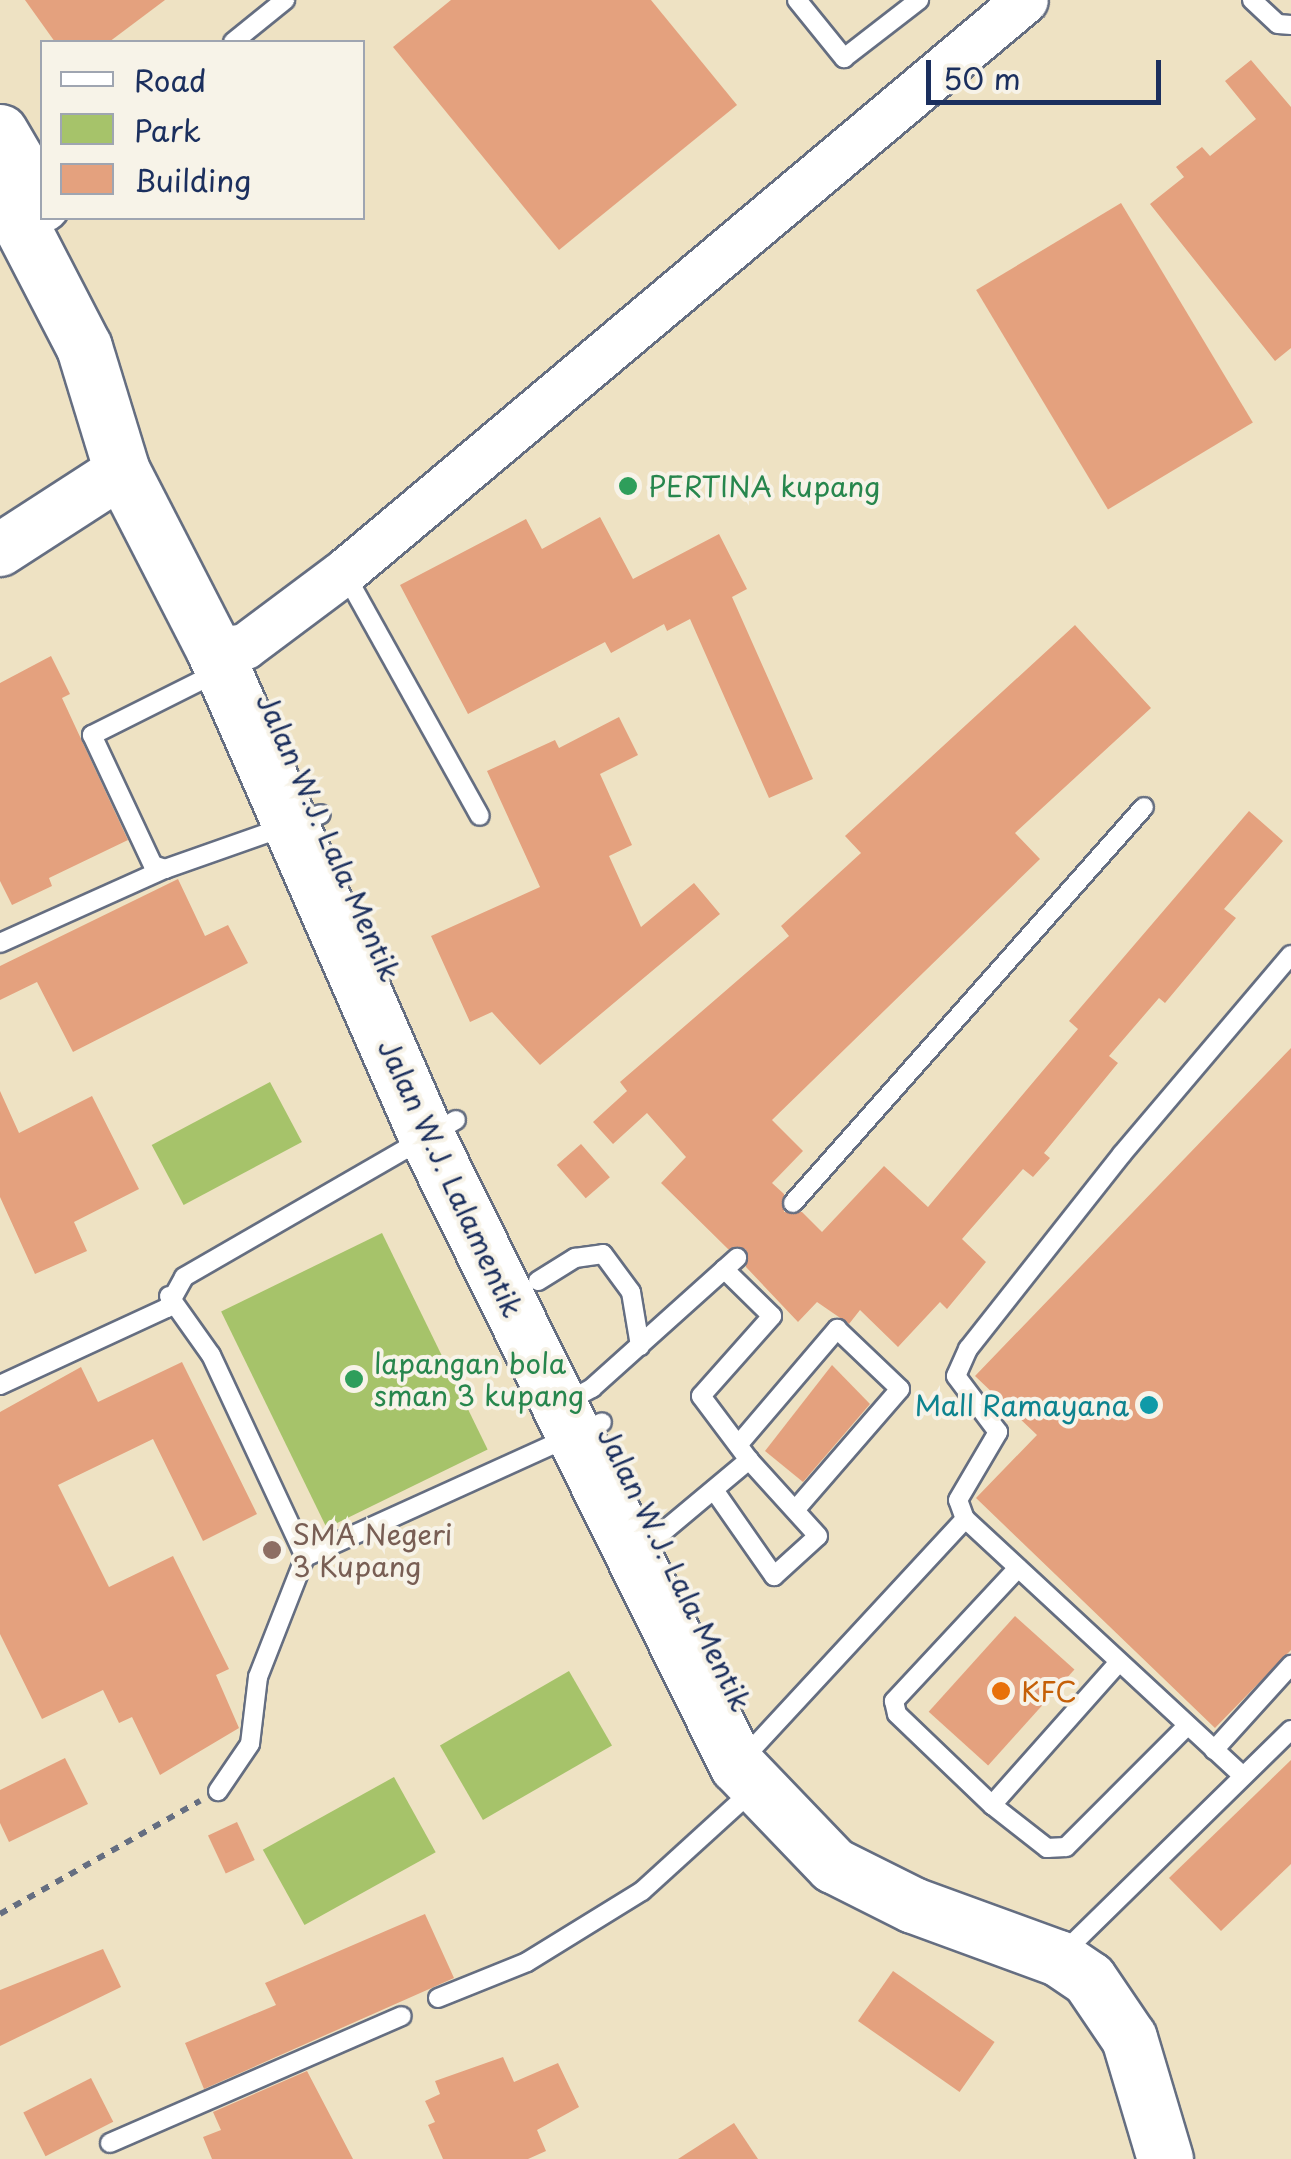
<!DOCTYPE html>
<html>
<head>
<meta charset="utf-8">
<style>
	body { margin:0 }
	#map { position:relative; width:1291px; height:2159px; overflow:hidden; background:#eee2c3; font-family:"Playpen Sans",sans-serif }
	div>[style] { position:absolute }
	.green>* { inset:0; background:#a6c36a; transform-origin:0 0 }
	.building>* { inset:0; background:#e4a17e; transform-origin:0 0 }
	.path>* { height:6px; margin-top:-3px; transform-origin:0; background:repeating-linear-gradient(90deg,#656e81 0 8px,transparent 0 16px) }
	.roads { filter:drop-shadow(2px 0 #656e81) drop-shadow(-2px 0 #656e81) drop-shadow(0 2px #656e81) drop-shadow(0 -2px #656e81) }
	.service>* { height:18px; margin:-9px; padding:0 9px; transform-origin:9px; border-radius:9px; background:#fff }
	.tertiary>* { height:45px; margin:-22.5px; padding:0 22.5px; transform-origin:22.5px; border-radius:22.5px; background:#fff }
	.secondary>* { height:52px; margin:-26px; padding:0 26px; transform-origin:26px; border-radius:26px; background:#fff }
	.primary>* { height:55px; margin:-27.5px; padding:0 27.5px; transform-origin:27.5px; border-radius:27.5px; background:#fff }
	.dots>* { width:28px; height:28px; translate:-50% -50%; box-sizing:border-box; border:5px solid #f7f3e8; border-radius:50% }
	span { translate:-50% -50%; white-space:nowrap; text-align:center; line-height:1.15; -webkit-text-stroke:8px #f7f3e8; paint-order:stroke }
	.leisure-label { font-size:28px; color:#27864d }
	.left { translate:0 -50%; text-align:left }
	.street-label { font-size:28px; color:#1b2f5e }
	.culture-label { font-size:28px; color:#0d838f }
	.right { translate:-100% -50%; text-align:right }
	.education-label { font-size:28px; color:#785e54 }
	.food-label { font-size:28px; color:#c56008 }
	.legend { position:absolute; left:40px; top:40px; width:325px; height:180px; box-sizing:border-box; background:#f7f3e8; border:2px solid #9fa5b1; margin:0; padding:12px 18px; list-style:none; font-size:30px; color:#1b2f5e }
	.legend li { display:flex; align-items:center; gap:20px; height:50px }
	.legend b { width:50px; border:2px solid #9fa5b1 }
	.scale { position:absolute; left:926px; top:60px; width:235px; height:45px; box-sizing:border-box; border:5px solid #1b2f5e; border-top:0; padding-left:12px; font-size:30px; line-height:35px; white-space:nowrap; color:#1b2f5e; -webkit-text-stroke:8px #f7f3e8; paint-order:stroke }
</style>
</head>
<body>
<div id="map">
	<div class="green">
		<div style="left:270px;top:1082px;width:68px;height:134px;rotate:62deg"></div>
		<div style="left:382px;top:1233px;width:241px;height:179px;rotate:64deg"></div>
		<div style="left:569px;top:1671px;width:86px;height:149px;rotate:60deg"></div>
		<div style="left:394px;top:1777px;width:86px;height:150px;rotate:61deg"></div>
	</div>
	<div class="building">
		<div style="clip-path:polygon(25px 0,165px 0,109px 42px,55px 42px)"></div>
		<div style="clip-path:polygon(451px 0,651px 0,737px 105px,559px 250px,393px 47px)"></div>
		<div style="clip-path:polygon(1251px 60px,1291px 107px,1291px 348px,1275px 361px,1150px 204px,1184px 177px,1176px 167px,1202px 147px,1210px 156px,1256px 119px,1225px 81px)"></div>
		<div style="left:1121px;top:203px;width:256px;height:169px;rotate:59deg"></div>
		<div style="clip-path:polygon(600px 517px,633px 579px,719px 534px,747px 589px,732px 597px,813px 779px,769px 798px,690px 619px,667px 631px,664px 624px,611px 653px,605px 642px,468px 714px,400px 585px,526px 519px,542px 549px)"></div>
		<div style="clip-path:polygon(1075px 625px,1151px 708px,1015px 833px,1040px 859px,772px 1120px,803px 1151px,772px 1183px,784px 1194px,784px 1212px,802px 1212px,822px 1232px,884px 1166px,928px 1207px,1078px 1029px,1069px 1021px,1249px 811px,1283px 841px,1224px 909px,1236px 918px,1165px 1003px,1159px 998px,1109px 1056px,1118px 1063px,1044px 1153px,1050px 1158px,1033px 1177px,1023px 1169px,962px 1239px,986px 1262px,947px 1309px,940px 1302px,898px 1347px,860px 1310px,849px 1324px,817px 1302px,798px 1322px,746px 1267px,746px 1249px,728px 1249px,661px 1183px,686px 1157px,647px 1113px,613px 1144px,593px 1122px,627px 1091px,620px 1082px,789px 936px,781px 926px,861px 853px,845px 836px)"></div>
		<div style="clip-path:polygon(51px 656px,70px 694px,62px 698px,128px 840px,49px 878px,52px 886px,12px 905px,0 881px,0 683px)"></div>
		<div style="clip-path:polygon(619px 717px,638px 755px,600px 774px,632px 845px,609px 856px,641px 927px,694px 883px,720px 914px,540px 1065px,492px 1012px,470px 1022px,431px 936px,540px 887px,487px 771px,555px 740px,559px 748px)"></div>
		<div style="clip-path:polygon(178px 879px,205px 936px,228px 925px,248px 963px,73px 1052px,37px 982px,0 1000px,0 966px)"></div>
		<div style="clip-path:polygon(1291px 1048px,1291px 1650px,1215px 1728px,976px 1498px,1037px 1435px,975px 1376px)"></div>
		<div style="clip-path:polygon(0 1091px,19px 1133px,92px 1096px,139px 1189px,74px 1222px,87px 1251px,35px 1274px,0 1197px)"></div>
		<div style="left:581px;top:1144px;width:44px;height:32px;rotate:49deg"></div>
		<div style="clip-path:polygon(182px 1362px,257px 1514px,203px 1541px,153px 1439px,58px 1485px,109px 1587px,173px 1556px,229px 1669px,216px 1675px,239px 1728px,160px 1775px,132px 1717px,119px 1723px,103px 1690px,42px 1719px,0 1634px,0 1412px,81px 1367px,98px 1402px)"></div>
		<div style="clip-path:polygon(832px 1365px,870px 1404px,803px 1482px,765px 1451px)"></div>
		<div style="left:1015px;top:1616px;width:80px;height:129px;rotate:42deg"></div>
		<div style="clip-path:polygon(65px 1758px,88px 1804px,9px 1842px,0 1823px,0 1790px)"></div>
		<div style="clip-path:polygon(1291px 1760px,1291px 1864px,1221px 1931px,1169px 1878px)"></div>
		<div style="left:237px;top:1822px;width:42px;height:32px;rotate:65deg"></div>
		<div style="clip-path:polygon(425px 1914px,454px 1978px,204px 2089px,185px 2043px,276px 2005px,265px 1983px)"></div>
		<div style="clip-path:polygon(103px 1949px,121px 1987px,0 2046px,0 1990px)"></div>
		<div style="left:893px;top:1971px;width:124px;height:61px;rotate:35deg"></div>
		<div style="clip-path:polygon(503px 2057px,514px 2082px,558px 2063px,579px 2107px,537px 2130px,546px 2151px,528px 2159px,443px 2159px,428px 2125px,435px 2122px,425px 2101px,440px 2094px,435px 2081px)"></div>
		<div style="clip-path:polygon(307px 2071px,353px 2159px,212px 2159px,203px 2137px,221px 2130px,213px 2112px)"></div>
		<div style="left:91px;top:2078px;width:49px;height:76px;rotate:63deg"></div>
		<div style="clip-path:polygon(734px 2123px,758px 2159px,678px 2159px)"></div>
	</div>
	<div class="path">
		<div style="left:0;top:1914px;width:230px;rotate:-29.5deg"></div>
	</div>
	<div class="roads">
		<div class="service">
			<div style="left:797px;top:0;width:75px;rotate:51deg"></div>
			<div style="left:844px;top:58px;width:95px;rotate:-37.7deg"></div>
			<div style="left:1252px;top:0;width:35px;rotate:43deg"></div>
			<div style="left:1278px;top:24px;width:13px;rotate:4deg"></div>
			<div style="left:233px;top:42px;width:67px;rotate:-38.9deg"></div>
			<div style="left:344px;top:572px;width:279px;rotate:60.9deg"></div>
			<div style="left:218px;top:672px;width:141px;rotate:153.4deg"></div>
			<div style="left:92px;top:735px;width:144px;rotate:64.9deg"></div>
			<div style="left:153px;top:865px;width:13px;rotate:18deg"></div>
			<div style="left:165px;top:869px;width:165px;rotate:-19.4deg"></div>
			<div style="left:0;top:943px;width:181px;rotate:-24.2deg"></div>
			<div style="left:793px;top:1203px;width:529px;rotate:-48.45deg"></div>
			<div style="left:538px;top:1281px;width:44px;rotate:-31.9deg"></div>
			<div style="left:575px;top:1258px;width:28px;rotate:-8deg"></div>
			<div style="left:603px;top:1254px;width:47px;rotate:53.6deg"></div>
			<div style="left:631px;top:1292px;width:55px;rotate:80.5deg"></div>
			<div style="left:169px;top:1296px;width:72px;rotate:54.6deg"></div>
			<div style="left:211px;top:1355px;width:223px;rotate:65deg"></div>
			<div style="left:305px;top:1557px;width:129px;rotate:111.4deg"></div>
			<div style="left:258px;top:1677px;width:67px;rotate:96.8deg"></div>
			<div style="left:250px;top:1744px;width:57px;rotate:124.2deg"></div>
			<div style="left:0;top:1385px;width:184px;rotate:-24.8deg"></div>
			<div style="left:167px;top:1308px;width:35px;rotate:-61deg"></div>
			<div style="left:184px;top:1277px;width:314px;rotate:-30deg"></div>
			<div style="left:566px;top:1402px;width:30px;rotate:-28deg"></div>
			<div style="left:592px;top:1388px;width:195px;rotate:-41.9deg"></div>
			<div style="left:738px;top:1445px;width:153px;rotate:-49.5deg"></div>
			<div style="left:837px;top:1329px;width:87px;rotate:43.6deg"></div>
			<div style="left:900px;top:1389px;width:159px;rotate:130.9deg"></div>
			<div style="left:714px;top:1490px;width:105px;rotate:55.1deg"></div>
			<div style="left:774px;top:1576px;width:59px;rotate:-42.3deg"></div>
			<div style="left:818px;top:1536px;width:103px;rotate:-132.2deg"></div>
			<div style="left:658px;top:1536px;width:119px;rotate:-39.9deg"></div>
			<div style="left:749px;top:1460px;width:80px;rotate:-126.9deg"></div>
			<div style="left:701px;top:1396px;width:107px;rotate:-48.4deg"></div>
			<div style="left:772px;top:1316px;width:67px;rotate:-135.6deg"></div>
			<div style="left:305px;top:1557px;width:326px;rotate:-24.4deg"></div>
			<div style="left:1018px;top:1568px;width:182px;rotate:133deg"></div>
			<div style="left:894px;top:1701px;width:13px;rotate:77deg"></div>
			<div style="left:897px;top:1714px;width:132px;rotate:43.8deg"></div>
			<div style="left:992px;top:1805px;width:70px;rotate:38deg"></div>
			<div style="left:1047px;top:1848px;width:19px;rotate:-3deg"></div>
			<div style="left:1066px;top:1847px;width:171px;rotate:-45deg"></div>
			<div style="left:1214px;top:1750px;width:115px;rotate:-47.8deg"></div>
			<div style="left:741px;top:1761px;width:330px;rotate:-47.2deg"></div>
			<div style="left:1243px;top:1776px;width:379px;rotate:-137.2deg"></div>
			<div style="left:965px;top:1519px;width:20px;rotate:-110deg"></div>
			<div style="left:958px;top:1500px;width:79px;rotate:-59.5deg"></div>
			<div style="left:998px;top:1432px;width:70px;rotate:-126.9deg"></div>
			<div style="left:956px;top:1376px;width:30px;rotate:-66deg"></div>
			<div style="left:968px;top:1349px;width:248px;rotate:-51.7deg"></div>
			<div style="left:1122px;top:1154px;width:261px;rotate:-49.7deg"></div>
			<div style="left:992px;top:1805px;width:191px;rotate:-48.4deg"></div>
			<div style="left:1062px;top:1954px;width:320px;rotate:-44.4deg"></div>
			<div style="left:438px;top:1998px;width:96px;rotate:-22deg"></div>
			<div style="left:527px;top:1962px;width:135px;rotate:-31.7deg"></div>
			<div style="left:642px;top:1891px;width:153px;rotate:-42.3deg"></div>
			<div style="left:110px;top:2143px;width:318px;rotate:-23.5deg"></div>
		</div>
		<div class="tertiary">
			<div style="left:214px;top:650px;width:31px;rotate:-7deg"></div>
			<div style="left:245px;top:646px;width:124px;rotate:-36.8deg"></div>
			<div style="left:344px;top:572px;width:889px;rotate:-40.03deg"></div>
		</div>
		<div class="secondary">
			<div style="left:0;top:550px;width:145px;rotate:-32.9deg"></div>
		</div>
		<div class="primary">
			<div style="left:0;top:132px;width:83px;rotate:59.7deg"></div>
			<div style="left:0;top:185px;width:182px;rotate:62.6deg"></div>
			<div style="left:84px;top:347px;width:130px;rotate:73deg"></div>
			<div style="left:122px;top:471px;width:201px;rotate:62.8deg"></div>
			<div style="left:214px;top:650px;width:527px;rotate:66.4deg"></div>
			<div style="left:425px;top:1133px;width:705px;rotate:63.73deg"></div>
			<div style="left:737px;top:1765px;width:139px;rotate:46.2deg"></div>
			<div style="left:833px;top:1865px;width:89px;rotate:26.6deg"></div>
			<div style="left:913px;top:1905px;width:154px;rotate:20.1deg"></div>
			<div style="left:1058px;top:1958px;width:37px;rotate:34deg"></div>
			<div style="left:1089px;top:1979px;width:71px;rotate:55.9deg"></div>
			<div style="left:1129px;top:2038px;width:126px;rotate:73.4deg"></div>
		</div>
	</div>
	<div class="dots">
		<div style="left:628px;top:486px;background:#2e9e5b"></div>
		<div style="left:354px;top:1379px;background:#2e9e5b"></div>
		<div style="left:1149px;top:1405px;background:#0f9aa8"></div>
		<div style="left:272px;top:1550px;background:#8d6e63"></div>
		<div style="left:1001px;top:1691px;background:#e8710a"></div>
	</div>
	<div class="leisure-label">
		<span class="left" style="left:648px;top:486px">PERTINA kupang</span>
		<span class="left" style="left:374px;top:1379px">lapangan bola<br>sman 3 kupang</span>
	</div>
	<div class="street-label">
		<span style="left:329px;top:837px;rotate:66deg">Jalan W.J. Lala Mentik</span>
		<span style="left:451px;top:1178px;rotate:65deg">Jalan W.J. Lalamentik</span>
		<span style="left:675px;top:1569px;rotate:64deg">Jalan W.J. Lala Mentik</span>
	</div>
	<div class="culture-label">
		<span class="right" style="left:1129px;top:1405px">Mall Ramayana</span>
	</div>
	<div class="education-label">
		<span class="left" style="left:292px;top:1550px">SMA Negeri<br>3 Kupang</span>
	</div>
	<div class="food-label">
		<span class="left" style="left:1021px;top:1691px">KFC</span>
	</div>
	<ul class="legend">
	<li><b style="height:12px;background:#fff"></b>Road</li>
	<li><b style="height:28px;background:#a6c36a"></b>Park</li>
	<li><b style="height:28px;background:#e4a17e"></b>Building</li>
	</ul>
	<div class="scale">50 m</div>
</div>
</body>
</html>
